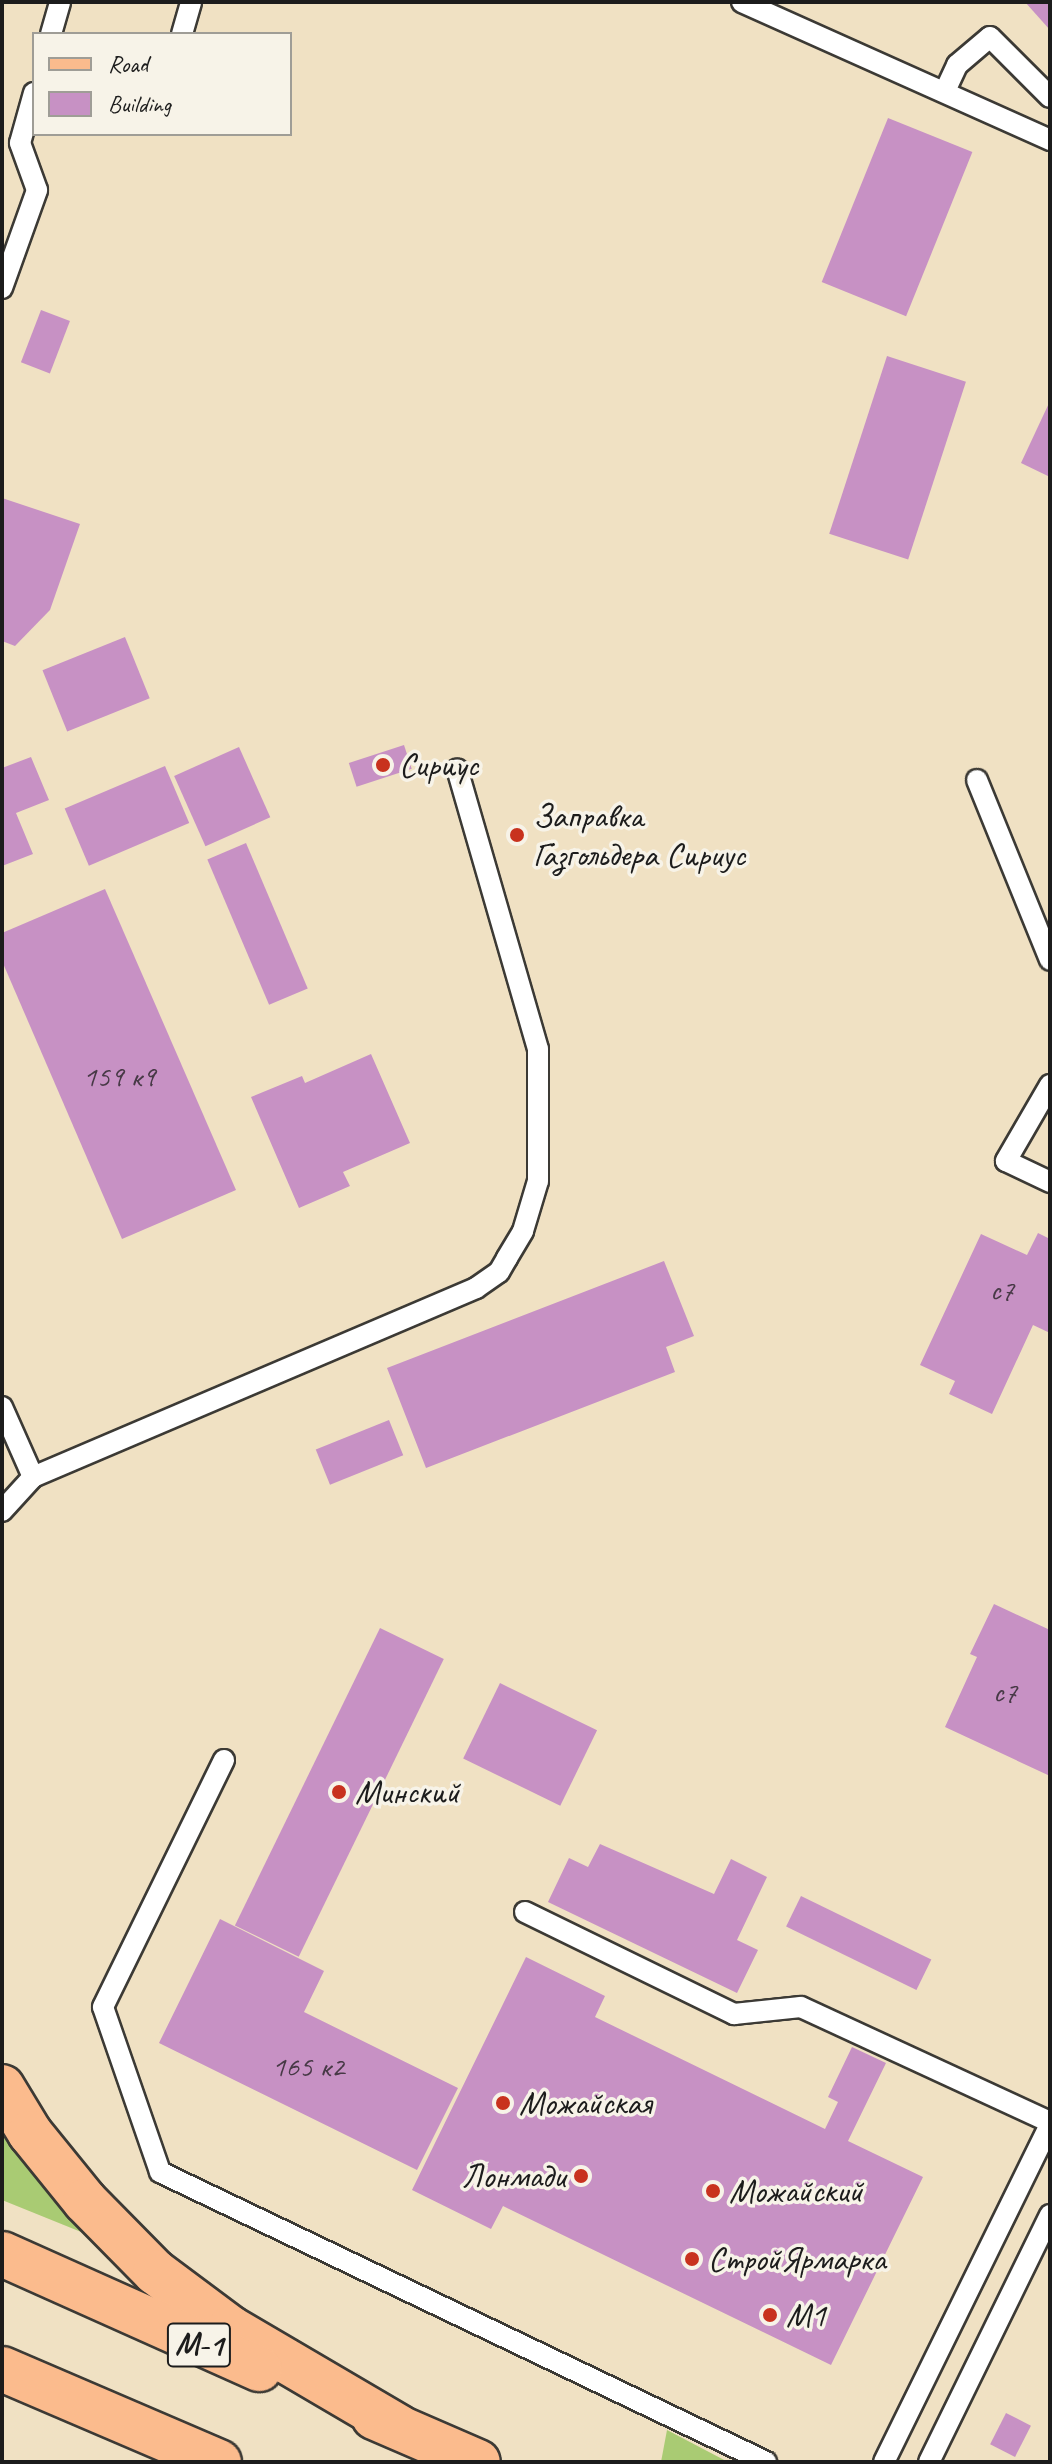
<!DOCTYPE html>
<html>
<head>
<meta charset="utf-8">
<style>
	body { margin:0 }
	#map { position:relative; width:1052px; height:2464px; overflow:hidden; background:#f0e1c3; font-family:Caveat,sans-serif }
	div>[style] { position:absolute }
	.green>* { inset:0; background:#a9cb73 }
	.building>* { inset:0; background:#c791c4; transform-origin:0 0 }
	.roads { filter:drop-shadow(2px 0 #3c3a35) drop-shadow(-2px 0 #3c3a35) drop-shadow(0 2px #3c3a35) drop-shadow(0 -2px #3c3a35) }
	.lane>* { height:20px; margin:-10px; padding:0 10px; transform-origin:10px; border-radius:10px; background:#fff }
	.primary>* { height:44px; margin:-22px; padding:0 22px; transform-origin:22px; border-radius:22px; background:#fbbb8d }
	.highway>* { height:44px; margin:-22px; padding:0 22px; transform-origin:22px; border-radius:22px; background:#fbbb8d }
	.dots>* { width:22px; height:22px; translate:-50% -50%; box-sizing:border-box; border:4px solid #f7f3e8; border-radius:50% }
	span { translate:-50% -50%; white-space:nowrap; text-align:center; line-height:1.15; -webkit-text-stroke:7px #f7f3e8; paint-order:stroke }
	.number-label { font-size:30px; color:#473946 }
	.number-label span { -webkit-text-stroke-width:0 }
	.shield-label span { padding:2px 6px; background:#f7f3e8; border:2px solid; border-radius:6px; -webkit-text-stroke-width:0 }
	.shield-label { font-size:32px; color:#1c1c1c; font-weight:700 }
	.poi-label { font-size:34px; color:#1c1c1c }
	.left { translate:0 -50%; text-align:left }
	.right { translate:-100% -50%; text-align:right }
	.frame { position:absolute; inset:0; border:4px solid #1c1c1c; pointer-events:none }
	.legend { position:absolute; left:32px; top:32px; width:260px; height:104px; box-sizing:border-box; background:#f7f3e8; border:2px solid #9f9d96; margin:0; padding:10px 14px; list-style:none; font-size:24px; color:#1c1c1c }
	.legend li { display:flex; align-items:center; gap:16px; height:40px }
	.legend b { width:40px; border:2px solid #9f9d96 }
</style>
</head>
<body>
<div id="map">
	<div class="green">
		<div style="clip-path:polygon(2px 2111px,96px 2238px,2px 2200px)"></div>
		<div style="clip-path:polygon(667px 2430px,728px 2462px,661px 2462px)"></div>
	</div>
	<div class="building">
		<div style="clip-path:polygon(1025px 2px,1050px 2px,1050px 30px)"></div>
		<div style="left:888px;top:118px;width:91px;height:177px;rotate:22deg"></div>
		<div style="left:41px;top:310px;width:31px;height:56px;rotate:21deg"></div>
		<div style="left:887px;top:356px;width:83px;height:187px;rotate:18deg"></div>
		<div style="clip-path:polygon(1050px 401px,1050px 477px,1021px 463px)"></div>
		<div style="clip-path:polygon(2px 498px,80px 524px,50px 610px,15px 646px,2px 641px)"></div>
		<div style="left:125px;top:637px;width:66px;height:89px;rotate:68deg"></div>
		<div style="left:404px;top:745px;width:25px;height:58px;rotate:72deg"></div>
		<div style="left:239px;top:747px;width:77px;height:71px;rotate:66deg"></div>
		<div style="clip-path:polygon(31px 757px,49px 800px,16px 813px,33px 854px,2px 866px,2px 768px)"></div>
		<div style="left:165px;top:766px;width:62px;height:109px;rotate:67deg"></div>
		<div style="left:246px;top:843px;width:158px;height:42px;rotate:67deg"></div>
		<div style="clip-path:polygon(105px 889px,236px 1190px,122px 1239px,2px 961px,2px 933px)"></div>
		<div style="clip-path:polygon(371px 1054px,410px 1143px,343px 1172px,350px 1186px,299px 1208px,251px 1097px,302px 1076px,305px 1083px)"></div>
		<div style="clip-path:polygon(1038px 1233px,1050px 1239px,1050px 1333px,1033px 1325px,992px 1414px,949px 1394px,955px 1381px,920px 1365px,981px 1234px,1027px 1255px)"></div>
		<div style="clip-path:polygon(664px 1261px,694px 1336px,666px 1347px,675px 1372px,426px 1468px,387px 1368px)"></div>
		<div style="left:389px;top:1420px;width:38px;height:79px;rotate:68deg"></div>
		<div style="clip-path:polygon(994px 1604px,1050px 1630px,1050px 1776px,945px 1727px,977px 1657px,970px 1654px)"></div>
		<div style="left:380px;top:1628px;width:71px;height:331px;rotate:26deg"></div>
		<div style="left:500px;top:1683px;width:108px;height:84px;rotate:26deg"></div>
		<div style="clip-path:polygon(600px 1844px,714px 1894px,731px 1859px,767px 1877px,737px 1940px,758px 1950px,737px 1993px,548px 1902px,569px 1858px,588px 1867px)"></div>
		<div style="left:801px;top:1896px;width:145px;height:34px;rotate:26deg"></div>
		<div style="clip-path:polygon(220px 1919px,324px 1971px,304px 2012px,458px 2088px,417px 2170px,159px 2043px)"></div>
		<div style="clip-path:polygon(526px 1957px,605px 1996px,595px 2017px,825px 2129px,838px 2102px,828px 2097px,852px 2047px,886px 2063px,848px 2141px,923px 2177px,831px 2365px,503px 2206px,491px 2229px,412px 2190px)"></div>
		<div style="left:1006px;top:2413px;width:28px;height:35px;rotate:27deg"></div>
	</div>
	<div class="roads">
		<div class="lane">
			<div style="left:742px;top:2px;width:338px;rotate:24.1deg"></div>
			<div style="left:51px;top:34px;width:33px;rotate:-74deg"></div>
			<div style="left:182px;top:34px;width:33px;rotate:-74deg"></div>
			<div style="left:945px;top:91px;width:29px;rotate:-65deg"></div>
			<div style="left:957px;top:65px;width:43px;rotate:-40.3deg"></div>
			<div style="left:990px;top:37px;width:85px;rotate:45deg"></div>
			<div style="left:2px;top:288px;width:104px;rotate:-70.3deg"></div>
			<div style="left:37px;top:190px;width:50px;rotate:-109.9deg"></div>
			<div style="left:20px;top:143px;width:52px;rotate:-74.4deg"></div>
			<div style="left:977px;top:780px;width:194px;rotate:67.9deg"></div>
			<div style="left:1050px;top:1085px;width:88px;rotate:120.1deg"></div>
			<div style="left:1006px;top:1161px;width:49px;rotate:25.5deg"></div>
			<div style="left:2px;top:1407px;width:77px;rotate:66.1deg"></div>
			<div style="left:33px;top:1477px;width:46px;rotate:132.4deg"></div>
			<div style="left:33px;top:1477px;width:482px;rotate:-23.1deg"></div>
			<div style="left:476px;top:1288px;width:28px;rotate:-35deg"></div>
			<div style="left:499px;top:1272px;width:16px;rotate:-60deg"></div>
			<div style="left:507px;top:1258px;width:31px;rotate:-59deg"></div>
			<div style="left:523px;top:1231px;width:52px;rotate:-73.3deg"></div>
			<div style="left:538px;top:1181px;width:132px;rotate:-90deg"></div>
			<div style="left:538px;top:1049px;width:291px;rotate:-106.1deg"></div>
			<div style="left:224px;top:1760px;width:275px;rotate:116.1deg"></div>
			<div style="left:103px;top:2007px;width:175px;rotate:70.9deg"></div>
			<div style="left:160px;top:2172px;width:672px;rotate:25.57deg"></div>
			<div style="left:525px;top:1912px;width:233px;rotate:26deg"></div>
			<div style="left:734px;top:2014px;width:67px;rotate:-6deg"></div>
			<div style="left:801px;top:2007px;width:274px;rotate:24.8deg"></div>
			<div style="left:884px;top:2462px;width:376px;rotate:-63.8deg"></div>
			<div style="left:929px;top:2462px;width:275px;rotate:-63.9deg"></div>
		</div>
		<div class="primary">
			<div style="left:2px;top:2369px;width:236px;rotate:23.2deg"></div>
		</div>
		<div class="highway">
			<div style="left:2px;top:2087px;width:54px;rotate:58.7deg"></div>
			<div style="left:30px;top:2133px;width:87px;rotate:51deg"></div>
			<div style="left:85px;top:2201px;width:100px;rotate:45.4deg"></div>
			<div style="left:155px;top:2272px;width:94px;rotate:36.7deg"></div>
			<div style="left:230px;top:2328px;width:196px;rotate:30.4deg"></div>
			<div style="left:2px;top:2254px;width:282px;rotate:24.1deg"></div>
			<div style="left:374px;top:2417px;width:113px;rotate:23.4deg"></div>
		</div>
	</div>
	<div class="dots">
		<div style="left:383px;top:765px;background:#c8321e"></div>
		<div style="left:517px;top:835px;background:#c8321e"></div>
		<div style="left:339px;top:1792px;background:#c8321e"></div>
		<div style="left:503px;top:2103px;background:#c8321e"></div>
		<div style="left:581px;top:2176px;background:#c8321e"></div>
		<div style="left:713px;top:2191px;background:#c8321e"></div>
		<div style="left:692px;top:2259px;background:#c8321e"></div>
		<div style="left:770px;top:2315px;background:#c8321e"></div>
	</div>
	<div class="number-label">
		<span style="left:119px;top:1076px">159 к9</span>
		<span style="left:1002px;top:1290px">с7</span>
		<span style="left:1005px;top:1692px">с7</span>
		<span style="left:308px;top:2066px">165 к2</span>
	</div>
	<div class="shield-label">
		<span style="left:199px;top:2345px">М-1</span>
	</div>
	<div class="poi-label">
		<span class="left" style="left:399px;top:765px">Сириус</span>
		<span class="left" style="left:533px;top:835px">Заправка<br>Газгольдера Сириус</span>
		<span class="left" style="left:355px;top:1792px">Минский</span>
		<span class="left" style="left:519px;top:2103px">Можайская</span>
		<span class="right" style="left:565px;top:2176px">Лонмади</span>
		<span class="left" style="left:729px;top:2191px">Можайский</span>
		<span class="left" style="left:708px;top:2259px">СтройЯрмарка</span>
		<span class="left" style="left:786px;top:2315px">М1</span>
	</div>
	<div class="frame"></div>
	<ul class="legend">
	<li><b style="height:10px;background:#fbbb8d"></b>Road</li>
	<li><b style="height:22px;background:#c791c4"></b>Building</li>
	</ul>
</div>
</body>
</html>
